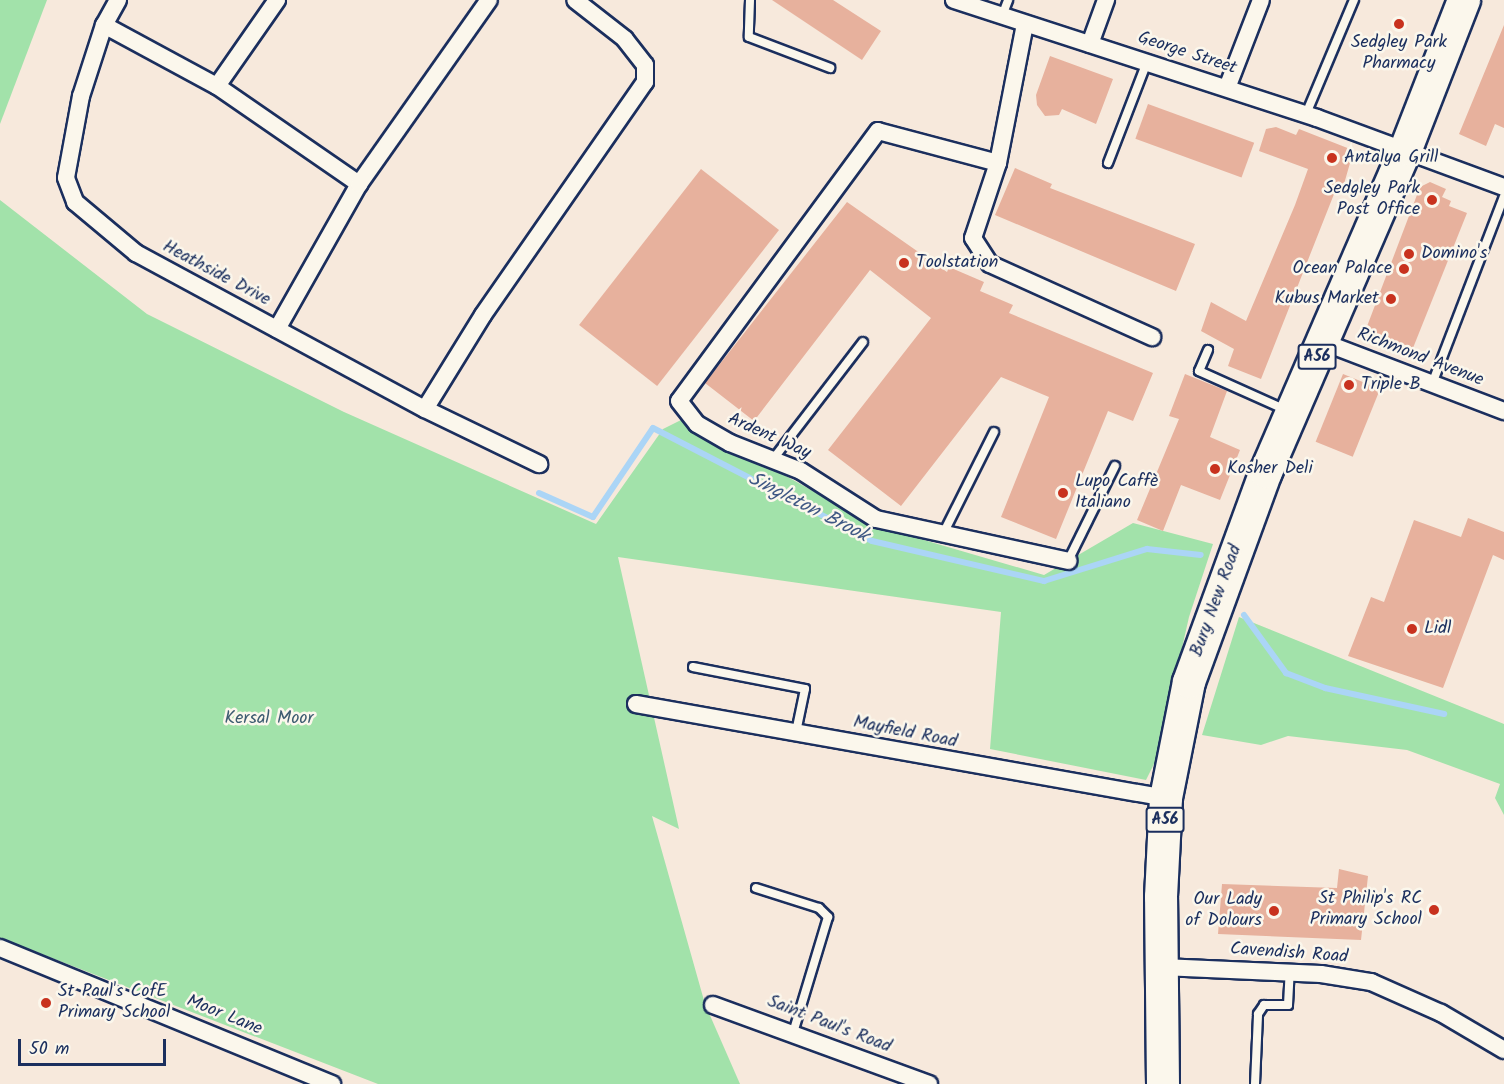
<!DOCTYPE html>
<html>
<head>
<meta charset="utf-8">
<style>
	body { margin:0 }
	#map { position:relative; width:1504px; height:1084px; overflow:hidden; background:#f7e9dc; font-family:Kalam,sans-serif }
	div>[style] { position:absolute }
	.green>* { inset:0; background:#a2e2aa }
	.stream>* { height:6px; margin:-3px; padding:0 3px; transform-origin:3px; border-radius:3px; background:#abd5f6 }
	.building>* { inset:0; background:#e7b19d; transform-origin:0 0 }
	.roads { filter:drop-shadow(2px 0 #1b2f5e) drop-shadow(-2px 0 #1b2f5e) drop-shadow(0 2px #1b2f5e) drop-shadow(0 -2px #1b2f5e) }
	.lane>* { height:8px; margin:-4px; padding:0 4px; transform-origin:4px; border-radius:4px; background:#fbf7ec }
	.street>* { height:16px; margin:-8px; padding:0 8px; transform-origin:8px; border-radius:8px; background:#fbf7ec }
	.highway>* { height:32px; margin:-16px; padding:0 16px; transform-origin:16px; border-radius:16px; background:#fbf7ec }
	.dots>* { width:16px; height:16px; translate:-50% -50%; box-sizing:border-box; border:3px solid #fbf7ec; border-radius:50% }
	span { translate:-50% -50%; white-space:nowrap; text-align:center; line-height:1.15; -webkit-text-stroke:5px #fbf7ec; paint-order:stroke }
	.shield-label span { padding:2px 4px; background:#fbf7ec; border:2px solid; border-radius:4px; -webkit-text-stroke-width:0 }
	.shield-label { font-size:16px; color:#1b2f5e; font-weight:700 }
	.poi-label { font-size:18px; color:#1b2f5e }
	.left { translate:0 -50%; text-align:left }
	.right { translate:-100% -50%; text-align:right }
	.street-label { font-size:18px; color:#1b2f5e }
	.park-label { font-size:18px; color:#3d5c71 }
	.water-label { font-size:20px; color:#3f5884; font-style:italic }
	.scale { position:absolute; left:18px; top:1039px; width:148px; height:27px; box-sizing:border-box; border:3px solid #1b2f5e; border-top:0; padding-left:8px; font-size:18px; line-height:21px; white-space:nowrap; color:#1b2f5e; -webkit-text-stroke:4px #fbf7ec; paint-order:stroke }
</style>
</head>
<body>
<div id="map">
	<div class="green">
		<div style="clip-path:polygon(0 0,47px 0,0 124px)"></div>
		<div style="clip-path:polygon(0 200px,147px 314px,344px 412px,596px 524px,663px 429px,683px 419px,876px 526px,1044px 575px,1133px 523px,1213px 544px,1189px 617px,1157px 758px,1146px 780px,990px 749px,1001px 612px,618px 557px,679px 829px,652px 816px,705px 1004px,740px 1084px,378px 1084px,0 938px)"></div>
		<div style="clip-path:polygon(1239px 617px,1504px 724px,1504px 815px,1495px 798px,1500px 784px,1407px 750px,1288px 736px,1261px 745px,1202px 735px)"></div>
	</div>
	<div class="stream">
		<div style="left:539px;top:493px;width:59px;rotate:24deg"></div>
		<div style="left:593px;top:517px;width:107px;rotate:-56deg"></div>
		<div style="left:653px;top:428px;width:246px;rotate:27.3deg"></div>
		<div style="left:872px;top:541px;width:177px;rotate:13.1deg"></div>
		<div style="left:1044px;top:581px;width:108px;rotate:-17.3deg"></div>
		<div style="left:1147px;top:549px;width:54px;rotate:6.3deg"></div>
		<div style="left:1244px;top:615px;width:72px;rotate:54.1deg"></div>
		<div style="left:1286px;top:673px;width:42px;rotate:21deg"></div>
		<div style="left:1325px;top:688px;width:122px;rotate:12.3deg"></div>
	</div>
	<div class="building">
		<div style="clip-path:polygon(772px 0,833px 0,881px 31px,862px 60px)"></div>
		<div style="clip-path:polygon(1504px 25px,1504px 128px,1495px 124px,1486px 146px,1459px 134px)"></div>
		<div style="clip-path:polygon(1050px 56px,1113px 79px,1096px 124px,1062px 109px,1059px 115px,1045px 116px,1037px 105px,1036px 95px)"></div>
		<div style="left:1148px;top:104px;width:113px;height:37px;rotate:20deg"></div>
		<div style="clip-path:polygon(1276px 127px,1296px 135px,1299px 129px,1350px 149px,1352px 156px,1342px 191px,1336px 189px,1261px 379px,1228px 366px,1234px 349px,1201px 331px,1211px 302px,1246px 321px,1295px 205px,1308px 169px,1259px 151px,1266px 129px)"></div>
		<div style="clip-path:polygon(1015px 168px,1052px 184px,1050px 188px,1195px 244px,1176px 291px,995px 215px)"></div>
		<div style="left:701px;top:169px;width:99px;height:198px;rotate:38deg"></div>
		<div style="clip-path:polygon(1430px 182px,1446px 189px,1442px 197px,1451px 201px,1449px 206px,1467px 213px,1413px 348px,1366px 329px,1420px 187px)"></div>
		<div style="clip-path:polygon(847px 202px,947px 272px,949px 267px,984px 282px,980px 291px,1013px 305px,1009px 313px,1153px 373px,1133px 421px,1108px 411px,1056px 539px,1001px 517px,1049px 397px,1001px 377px,901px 506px,828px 450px,931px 318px,870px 270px,754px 421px,705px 383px)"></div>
		<div style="clip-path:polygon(1185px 374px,1227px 391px,1210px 437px,1240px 450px,1220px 500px,1181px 485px,1163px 531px,1137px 520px,1179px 419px,1169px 416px)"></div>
		<div style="left:1343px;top:374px;width:40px;height:73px;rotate:22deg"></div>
		<div style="clip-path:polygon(1468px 518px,1504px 532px,1504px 560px,1493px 555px,1443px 688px,1348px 656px,1371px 597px,1384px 602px,1414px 520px,1461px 537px)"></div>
		<div style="clip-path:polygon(1339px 869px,1368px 876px,1361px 940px,1218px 934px,1222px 884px,1337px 888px)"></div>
	</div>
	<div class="roads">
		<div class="lane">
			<div style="left:750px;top:0;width:37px;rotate:92deg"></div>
			<div style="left:749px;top:37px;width:87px;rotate:20.9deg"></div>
			<div style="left:1002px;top:16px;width:17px;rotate:-69deg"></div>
			<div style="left:1306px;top:114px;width:124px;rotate:-67.2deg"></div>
			<div style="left:1108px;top:163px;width:108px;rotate:-68.9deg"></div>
			<div style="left:1208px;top:350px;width:23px;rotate:113deg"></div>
			<div style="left:1199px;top:371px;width:95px;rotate:24.1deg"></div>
			<div style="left:1432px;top:384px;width:201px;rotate:-69deg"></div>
			<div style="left:774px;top:458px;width:146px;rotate:-52.5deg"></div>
			<div style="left:943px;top:534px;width:114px;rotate:-63.4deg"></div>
			<div style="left:1068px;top:561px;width:106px;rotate:-63.7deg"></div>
			<div style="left:693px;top:667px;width:114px;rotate:11.1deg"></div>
			<div style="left:805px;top:689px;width:44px;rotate:101.8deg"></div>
			<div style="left:756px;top:888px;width:66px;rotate:17.6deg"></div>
			<div style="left:819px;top:908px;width:13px;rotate:45deg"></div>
			<div style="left:828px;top:917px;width:121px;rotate:106.8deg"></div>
			<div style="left:1255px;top:1084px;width:70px;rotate:-87.5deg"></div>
			<div style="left:1258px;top:1014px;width:11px;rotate:-56deg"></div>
			<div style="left:1264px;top:1005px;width:24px"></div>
			<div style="left:1288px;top:1005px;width:33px;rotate:-87deg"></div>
		</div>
		<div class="street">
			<div style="left:118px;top:0;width:29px;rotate:119deg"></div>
			<div style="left:104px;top:25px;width:75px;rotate:107.9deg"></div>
			<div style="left:81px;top:96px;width:83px;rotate:100.4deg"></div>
			<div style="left:66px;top:178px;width:26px;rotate:69deg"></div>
			<div style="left:75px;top:202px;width:80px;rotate:39.9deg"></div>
			<div style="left:136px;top:253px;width:328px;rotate:28.4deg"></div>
			<div style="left:425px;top:409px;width:127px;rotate:25.8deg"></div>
			<div style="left:954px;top:0;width:382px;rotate:18deg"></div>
			<div style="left:1317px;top:118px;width:199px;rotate:20.3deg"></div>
			<div style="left:1025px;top:24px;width:142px;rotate:101deg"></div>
			<div style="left:998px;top:163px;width:79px;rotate:108.4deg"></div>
			<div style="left:973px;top:238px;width:31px;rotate:57deg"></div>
			<div style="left:990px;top:264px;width:178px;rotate:24.3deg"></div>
			<div style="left:104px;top:25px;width:128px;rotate:28.4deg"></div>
			<div style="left:217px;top:86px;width:173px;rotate:34.6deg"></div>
			<div style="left:1090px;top:44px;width:47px;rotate:-70deg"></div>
			<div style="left:217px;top:86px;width:105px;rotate:-55.1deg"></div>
			<div style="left:1227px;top:88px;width:94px;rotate:-68.9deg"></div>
			<div style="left:998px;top:163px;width:124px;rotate:-165.1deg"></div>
			<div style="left:878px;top:131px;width:335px;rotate:126.4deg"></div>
			<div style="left:679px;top:401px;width:29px;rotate:52deg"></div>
			<div style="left:697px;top:424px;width:38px;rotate:30deg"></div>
			<div style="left:730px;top:443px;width:76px;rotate:21.5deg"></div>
			<div style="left:801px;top:471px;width:89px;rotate:32.6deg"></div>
			<div style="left:876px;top:519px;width:197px;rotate:12.3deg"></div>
			<div style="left:277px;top:329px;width:167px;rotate:-60.5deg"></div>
			<div style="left:359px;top:184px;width:225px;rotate:-54.8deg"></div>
			<div style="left:1323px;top:342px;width:194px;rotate:20.9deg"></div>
			<div style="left:425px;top:409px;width:110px;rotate:-58.3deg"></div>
			<div style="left:483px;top:315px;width:284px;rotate:-55.2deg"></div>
			<div style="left:645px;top:82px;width:17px;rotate:-90deg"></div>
			<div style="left:645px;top:65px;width:33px;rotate:-128deg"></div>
			<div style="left:625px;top:39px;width:63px;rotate:-142deg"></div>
			<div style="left:636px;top:704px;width:538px;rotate:10.06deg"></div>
			<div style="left:0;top:948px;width:359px;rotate:22.3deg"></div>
			<div style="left:1162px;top:967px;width:159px;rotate:2.5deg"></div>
			<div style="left:1321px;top:974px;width:51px;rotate:9.1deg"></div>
			<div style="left:1371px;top:982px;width:77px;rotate:23.9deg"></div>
			<div style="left:1441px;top:1013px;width:73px;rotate:30.4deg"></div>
			<div style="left:713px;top:1005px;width:230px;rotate:20.1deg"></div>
		</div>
		<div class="highway">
			<div style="left:1163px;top:1084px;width:187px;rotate:-90.6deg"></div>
			<div style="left:1161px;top:897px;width:99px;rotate:-87.1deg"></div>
			<div style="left:1166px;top:798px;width:118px;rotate:-78.8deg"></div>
			<div style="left:1189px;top:682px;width:224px;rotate:-69.9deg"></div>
			<div style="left:1266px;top:472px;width:352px;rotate:-66.6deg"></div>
			<div style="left:1406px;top:149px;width:160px;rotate:-68.7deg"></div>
		</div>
	</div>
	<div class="dots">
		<div style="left:1399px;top:24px;background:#c8321e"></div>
		<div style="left:1332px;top:158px;background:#c8321e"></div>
		<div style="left:1432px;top:200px;background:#c8321e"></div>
		<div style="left:1409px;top:254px;background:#c8321e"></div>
		<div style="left:904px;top:263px;background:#c8321e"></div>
		<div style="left:1404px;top:269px;background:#c8321e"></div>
		<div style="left:1391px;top:299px;background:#c8321e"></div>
		<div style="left:1349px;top:385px;background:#c8321e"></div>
		<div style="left:1215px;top:469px;background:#c8321e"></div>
		<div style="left:1063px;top:493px;background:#c8321e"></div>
		<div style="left:1412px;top:629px;background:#c8321e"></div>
		<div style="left:1434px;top:910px;background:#c8321e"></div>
		<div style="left:1274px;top:911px;background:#c8321e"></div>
		<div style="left:46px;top:1003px;background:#c8321e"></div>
	</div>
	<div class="shield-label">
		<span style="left:1317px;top:357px">A56</span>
		<span style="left:1165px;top:820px">A56</span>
	</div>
	<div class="poi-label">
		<span style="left:1399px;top:54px">Sedgley Park<br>Pharmacy</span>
		<span class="left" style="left:1344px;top:158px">Antalya Grill</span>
		<span class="right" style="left:1420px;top:200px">Sedgley Park<br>Post Office</span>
		<span class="left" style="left:1421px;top:254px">Domino's</span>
		<span class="left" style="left:916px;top:263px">Toolstation</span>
		<span class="right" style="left:1392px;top:269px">Ocean Palace</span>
		<span class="right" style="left:1379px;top:299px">Kubus Market</span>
		<span class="left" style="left:1361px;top:385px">Triple B</span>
		<span class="left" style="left:1227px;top:469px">Kosher Deli</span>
		<span class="left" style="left:1075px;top:493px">Lupo Caffè<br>Italiano</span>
		<span class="left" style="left:1424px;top:629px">Lidl</span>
		<span class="right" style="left:1422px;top:910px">St Philip's RC<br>Primary School</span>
		<span class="right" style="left:1262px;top:911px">Our Lady<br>of Dolours</span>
		<span class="left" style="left:58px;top:1003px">St Paul's CofE<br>Primary School</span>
	</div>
	<div class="street-label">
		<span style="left:1187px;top:54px;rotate:18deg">George Street</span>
		<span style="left:216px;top:274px;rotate:28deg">Heathside Drive</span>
		<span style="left:1420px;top:358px;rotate:21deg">Richmond Avenue</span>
		<span style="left:769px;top:437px;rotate:24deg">Ardent Way</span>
		<span style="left:1217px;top:601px;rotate:-70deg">Bury New Road</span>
		<span style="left:905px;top:733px;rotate:11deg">Mayfield Road</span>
		<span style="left:1289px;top:954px;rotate:4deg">Cavendish Road</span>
		<span style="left:224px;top:1016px;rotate:22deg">Moor Lane</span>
		<span style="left:829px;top:1025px;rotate:21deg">Saint Paul's Road</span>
	</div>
	<div class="park-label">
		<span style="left:269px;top:719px">Kersal Moor</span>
	</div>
	<div class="water-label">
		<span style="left:808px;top:508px;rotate:27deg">Singleton Brook</span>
	</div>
	<div class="scale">50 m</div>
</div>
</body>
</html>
